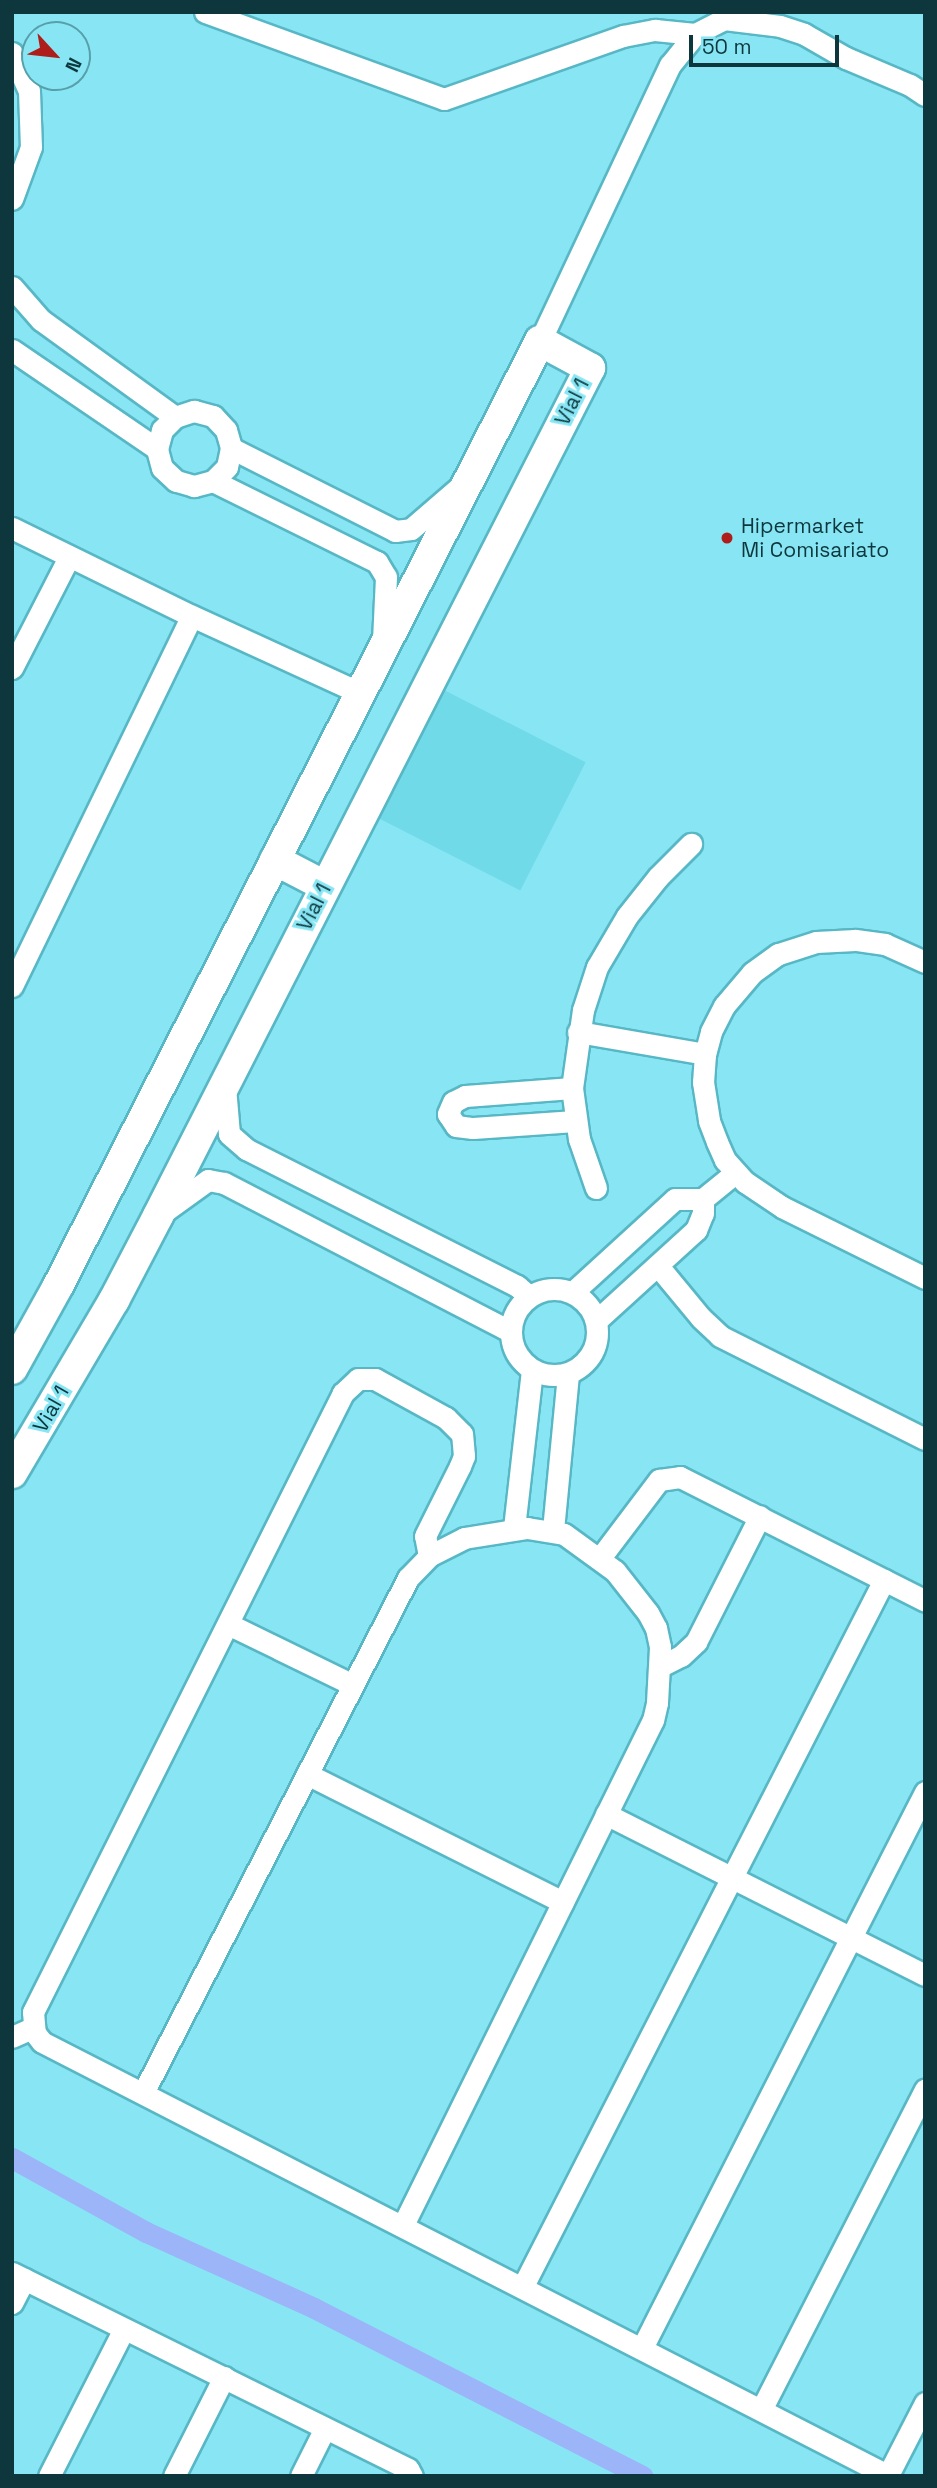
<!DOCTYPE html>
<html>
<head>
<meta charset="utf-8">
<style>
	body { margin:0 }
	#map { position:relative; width:937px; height:2488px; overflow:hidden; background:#88e6f4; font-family:"Space Grotesk",sans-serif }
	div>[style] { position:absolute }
	.built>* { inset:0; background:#71dae9; transform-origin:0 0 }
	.canal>* { height:21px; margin:-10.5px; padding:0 10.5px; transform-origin:10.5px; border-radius:10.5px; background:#9cb5f8 }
	.roads { filter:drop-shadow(2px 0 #58b7c5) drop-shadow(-2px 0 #58b7c5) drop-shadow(0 2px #58b7c5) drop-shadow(0 -2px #58b7c5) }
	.street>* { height:21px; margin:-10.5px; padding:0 10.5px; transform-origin:10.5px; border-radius:10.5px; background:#fff }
	.street>.ring { margin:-10.5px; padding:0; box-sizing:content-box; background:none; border:21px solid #fff; border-radius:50% }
	.secondary>* { height:30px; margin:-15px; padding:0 15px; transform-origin:15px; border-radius:15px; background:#fff }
	.dots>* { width:19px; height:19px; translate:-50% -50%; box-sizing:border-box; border:4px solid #88e6f4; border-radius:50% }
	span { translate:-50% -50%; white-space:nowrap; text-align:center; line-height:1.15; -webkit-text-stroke:6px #88e6f4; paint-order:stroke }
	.street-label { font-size:21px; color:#0d373d }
	.poi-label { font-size:21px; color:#0d373d }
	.left { translate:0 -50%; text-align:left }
	.frame { position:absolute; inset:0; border:14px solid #0d373d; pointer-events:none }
	.north { position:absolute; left:21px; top:21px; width:70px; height:70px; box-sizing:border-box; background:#88e6f4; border:2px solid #57a0ab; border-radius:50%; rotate:117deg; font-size:19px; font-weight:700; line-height:28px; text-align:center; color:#0d373d }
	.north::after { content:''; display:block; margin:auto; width:24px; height:32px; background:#ae1d1a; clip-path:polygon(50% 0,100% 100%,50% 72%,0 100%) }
	.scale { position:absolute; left:689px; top:35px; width:150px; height:32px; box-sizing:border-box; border:4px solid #0d373d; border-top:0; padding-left:9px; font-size:21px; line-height:24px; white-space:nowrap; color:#0d373d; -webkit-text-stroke:5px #88e6f4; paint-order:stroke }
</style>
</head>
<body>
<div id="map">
	<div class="built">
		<div style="left:444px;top:690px;width:159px;height:144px;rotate:27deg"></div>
	</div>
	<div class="canal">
		<div style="left:12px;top:2158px;width:153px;rotate:28.9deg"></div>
		<div style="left:146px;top:2232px;width:184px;rotate:24.3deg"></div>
		<div style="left:314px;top:2308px;width:369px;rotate:27.1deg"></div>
	</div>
	<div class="roads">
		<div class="street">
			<div style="left:205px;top:12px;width:254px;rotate:20deg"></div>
			<div style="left:444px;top:99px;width:190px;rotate:-19.4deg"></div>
			<div style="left:623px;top:36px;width:33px;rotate:-11deg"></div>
			<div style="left:655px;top:30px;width:40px;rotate:5.7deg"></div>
			<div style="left:12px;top:53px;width:42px;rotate:65.9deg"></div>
			<div style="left:29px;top:91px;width:56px;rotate:88deg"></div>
			<div style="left:31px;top:147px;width:55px;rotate:110.1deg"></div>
			<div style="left:12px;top:287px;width:44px;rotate:48.7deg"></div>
			<div style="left:41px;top:320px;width:165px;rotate:35.9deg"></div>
			<div style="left:540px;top:341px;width:305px;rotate:-64.8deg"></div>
			<div style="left:670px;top:65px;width:40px;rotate:-51deg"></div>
			<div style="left:695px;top:34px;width:33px;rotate:-27deg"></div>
			<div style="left:724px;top:19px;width:56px;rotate:7.1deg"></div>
			<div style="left:780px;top:26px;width:25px;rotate:18deg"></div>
			<div style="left:804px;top:34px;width:48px;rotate:29.7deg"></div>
			<div style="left:846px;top:58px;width:69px;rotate:22.9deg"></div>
			<div style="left:910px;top:85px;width:18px;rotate:34deg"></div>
			<div style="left:12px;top:350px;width:176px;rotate:34.3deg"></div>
			<div style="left:231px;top:448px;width:19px;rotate:102deg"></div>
			<div style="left:227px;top:467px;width:20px;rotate:135deg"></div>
			<div style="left:213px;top:481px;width:20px;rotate:165deg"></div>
			<div style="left:194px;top:486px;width:19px;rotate:-164deg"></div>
			<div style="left:176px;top:481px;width:19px;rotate:-137deg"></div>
			<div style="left:162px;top:468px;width:20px;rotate:-105deg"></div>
			<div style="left:157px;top:449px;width:20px;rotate:-75deg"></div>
			<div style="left:162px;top:430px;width:18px;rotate:-45deg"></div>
			<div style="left:175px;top:417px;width:20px;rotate:-18deg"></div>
			<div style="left:194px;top:411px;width:20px;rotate:15deg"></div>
			<div style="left:213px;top:416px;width:19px;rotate:47deg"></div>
			<div style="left:226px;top:430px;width:19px;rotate:74deg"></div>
			<div style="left:231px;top:448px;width:184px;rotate:26.8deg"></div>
			<div style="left:395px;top:531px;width:16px;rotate:-7deg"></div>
			<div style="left:411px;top:529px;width:67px;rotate:-40.8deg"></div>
			<div style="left:213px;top:481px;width:183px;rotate:26.3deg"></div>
			<div style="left:377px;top:562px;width:17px;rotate:59deg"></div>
			<div style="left:386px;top:577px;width:63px;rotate:92.7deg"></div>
			<div style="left:12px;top:528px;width:200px;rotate:26.1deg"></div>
			<div style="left:192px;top:616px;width:185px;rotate:24.6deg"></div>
			<div style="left:12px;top:668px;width:125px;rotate:-62.8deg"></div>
			<div style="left:925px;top:962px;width:44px;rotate:-155.8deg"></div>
			<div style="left:885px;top:944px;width:30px;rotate:-172deg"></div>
			<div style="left:855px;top:940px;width:39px;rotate:177deg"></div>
			<div style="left:816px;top:942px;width:40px;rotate:162deg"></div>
			<div style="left:778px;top:954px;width:32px;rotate:144deg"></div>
			<div style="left:752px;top:973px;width:43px;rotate:130.3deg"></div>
			<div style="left:724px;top:1006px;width:29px;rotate:117deg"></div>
			<div style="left:711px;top:1032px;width:23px;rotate:105deg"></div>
			<div style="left:705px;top:1054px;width:28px;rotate:94deg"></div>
			<div style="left:703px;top:1082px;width:39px;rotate:81deg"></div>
			<div style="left:709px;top:1121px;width:22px;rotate:69deg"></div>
			<div style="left:717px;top:1142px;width:20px;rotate:66deg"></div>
			<div style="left:725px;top:1160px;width:30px;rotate:48deg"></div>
			<div style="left:745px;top:1182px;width:45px;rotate:34deg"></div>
			<div style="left:782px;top:1207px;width:160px;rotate:26.4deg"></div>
			<div style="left:12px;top:986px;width:411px;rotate:-64.1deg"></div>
			<div style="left:578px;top:1032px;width:129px;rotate:9.8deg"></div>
			<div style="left:225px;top:1087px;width:47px;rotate:85.1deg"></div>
			<div style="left:229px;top:1134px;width:23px;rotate:41deg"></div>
			<div style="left:246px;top:1149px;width:304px;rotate:26.8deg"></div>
			<div style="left:517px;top:1286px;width:16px;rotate:40deg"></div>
			<div style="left:572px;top:1088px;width:107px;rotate:175.7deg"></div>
			<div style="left:465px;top:1096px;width:13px;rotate:153deg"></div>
			<div style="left:453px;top:1102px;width:13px;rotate:113deg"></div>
			<div style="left:448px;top:1114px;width:14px;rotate:56deg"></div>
			<div style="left:456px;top:1126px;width:17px;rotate:7deg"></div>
			<div style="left:473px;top:1128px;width:102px;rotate:-3.9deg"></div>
			<div style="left:596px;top:1188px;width:52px;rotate:-109.1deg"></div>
			<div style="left:579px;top:1139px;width:51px;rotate:-97.8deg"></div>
			<div style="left:572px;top:1088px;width:79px;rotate:-82deg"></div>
			<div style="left:583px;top:1010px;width:45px;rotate:-72deg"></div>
			<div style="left:597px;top:967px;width:59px;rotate:-59.5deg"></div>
			<div style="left:627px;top:916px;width:50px;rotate:-51.5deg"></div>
			<div style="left:658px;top:877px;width:47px;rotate:-45deg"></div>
			<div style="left:703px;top:1199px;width:41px;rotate:-39.1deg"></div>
			<div style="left:165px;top:1211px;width:53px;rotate:-35.8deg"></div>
			<div style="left:208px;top:1180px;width:16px;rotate:11deg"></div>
			<div style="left:224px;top:1183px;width:322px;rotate:27.4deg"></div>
			<div style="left:658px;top:1266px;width:67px;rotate:50.4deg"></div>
			<div style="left:701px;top:1318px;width:26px;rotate:43deg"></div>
			<div style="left:720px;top:1336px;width:229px;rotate:26.7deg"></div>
			<div class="ring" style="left:511px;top:1289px;width:65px;height:65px"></div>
			<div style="left:573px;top:1292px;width:138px;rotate:-42.4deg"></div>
			<div style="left:675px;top:1199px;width:28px"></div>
			<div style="left:597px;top:1320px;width:134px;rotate:-42.3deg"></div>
			<div style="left:696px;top:1230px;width:18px;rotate:-68deg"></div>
			<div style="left:703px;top:1213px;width:14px;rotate:-90deg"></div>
			<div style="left:514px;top:1528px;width:159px;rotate:-83.5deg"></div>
			<div style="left:553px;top:1530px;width:157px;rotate:-84.5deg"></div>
			<div style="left:429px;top:1556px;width:20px;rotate:-101deg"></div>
			<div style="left:425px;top:1536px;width:78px;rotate:-63.4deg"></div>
			<div style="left:460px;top:1466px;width:11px;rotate:-68deg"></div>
			<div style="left:464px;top:1456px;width:22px;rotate:-95deg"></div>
			<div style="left:462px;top:1434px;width:23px;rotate:-135deg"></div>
			<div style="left:446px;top:1418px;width:81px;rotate:-151.2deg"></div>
			<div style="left:375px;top:1379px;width:17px;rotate:180deg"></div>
			<div style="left:358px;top:1379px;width:21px;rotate:137deg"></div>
			<div style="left:343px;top:1393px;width:692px;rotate:116.6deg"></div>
			<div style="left:33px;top:2012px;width:21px;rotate:85deg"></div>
			<div style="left:35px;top:2033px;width:11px;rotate:52deg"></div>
			<div style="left:42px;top:2042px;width:952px;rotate:27.13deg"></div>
			<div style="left:600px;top:1558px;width:98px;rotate:-52.9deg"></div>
			<div style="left:659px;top:1480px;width:21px;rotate:-8deg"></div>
			<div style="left:680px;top:1477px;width:275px;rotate:26.8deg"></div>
			<div style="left:228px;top:1624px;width:139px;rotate:26deg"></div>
			<div style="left:661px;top:1666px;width:22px;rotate:-27deg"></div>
			<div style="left:681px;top:1656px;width:21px;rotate:-43deg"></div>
			<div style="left:696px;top:1642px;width:141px;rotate:-63.1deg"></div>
			<div style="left:307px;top:1774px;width:286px;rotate:26.6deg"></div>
			<div style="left:606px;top:1814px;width:357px;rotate:26.8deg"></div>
			<div style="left:12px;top:2037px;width:22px;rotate:-24deg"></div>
			<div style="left:143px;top:2093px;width:579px;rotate:-62.77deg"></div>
			<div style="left:408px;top:1578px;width:30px;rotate:-46deg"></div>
			<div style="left:429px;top:1556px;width:39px;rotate:-27deg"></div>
			<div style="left:464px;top:1538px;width:64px;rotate:-9deg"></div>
			<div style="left:527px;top:1528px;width:37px;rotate:9deg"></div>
			<div style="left:564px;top:1534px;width:63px;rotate:36deg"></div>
			<div style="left:615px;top:1571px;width:53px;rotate:51.8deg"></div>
			<div style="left:648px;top:1613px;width:17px;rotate:62deg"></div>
			<div style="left:656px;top:1628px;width:19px;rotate:78deg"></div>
			<div style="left:660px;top:1647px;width:56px;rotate:93.1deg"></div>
			<div style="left:657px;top:1703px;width:17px;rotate:103deg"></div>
			<div style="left:653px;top:1720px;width:563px;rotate:116.34deg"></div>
			<div style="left:12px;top:2273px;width:442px;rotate:26.3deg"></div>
			<div style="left:408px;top:2469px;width:8px;rotate:60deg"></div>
			<div style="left:523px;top:2286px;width:793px;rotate:-62.92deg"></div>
			<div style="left:12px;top:2303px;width:27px;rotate:-63deg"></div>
			<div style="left:642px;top:2348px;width:624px;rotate:-63.02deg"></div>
			<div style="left:761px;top:2410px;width:360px;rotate:-62.9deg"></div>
			<div style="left:888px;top:2475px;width:81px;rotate:-62.8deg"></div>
			<div style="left:49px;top:2476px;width:165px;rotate:-63deg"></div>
			<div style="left:174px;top:2476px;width:111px;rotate:-63.2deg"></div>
			<div style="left:301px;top:2476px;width:51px;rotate:-63.4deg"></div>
		</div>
		<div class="secondary">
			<div style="left:275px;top:860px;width:56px;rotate:27.5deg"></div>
			<div style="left:12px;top:1369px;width:95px;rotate:-61deg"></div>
			<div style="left:58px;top:1286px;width:1061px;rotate:-62.98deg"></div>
			<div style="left:540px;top:341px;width:57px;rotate:28.4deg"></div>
			<div style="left:590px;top:368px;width:952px;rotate:117deg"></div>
			<div style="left:158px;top:1216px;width:95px;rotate:117.6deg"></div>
			<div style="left:114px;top:1300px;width:201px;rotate:120.5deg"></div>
		</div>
	</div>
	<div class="dots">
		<div style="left:727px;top:538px;background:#ae1d1a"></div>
	</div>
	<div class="street-label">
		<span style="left:572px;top:402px;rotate:-63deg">Vial 1</span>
		<span style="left:314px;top:907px;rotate:-63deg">Vial 1</span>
		<span style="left:51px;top:1409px;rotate:-60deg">Vial 1</span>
	</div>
	<div class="poi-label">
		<span class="left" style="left:741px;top:538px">Hipermarket<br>Mi Comisariato</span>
	</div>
	<div class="frame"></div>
	<div class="north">N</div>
	<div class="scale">50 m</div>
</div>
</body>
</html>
